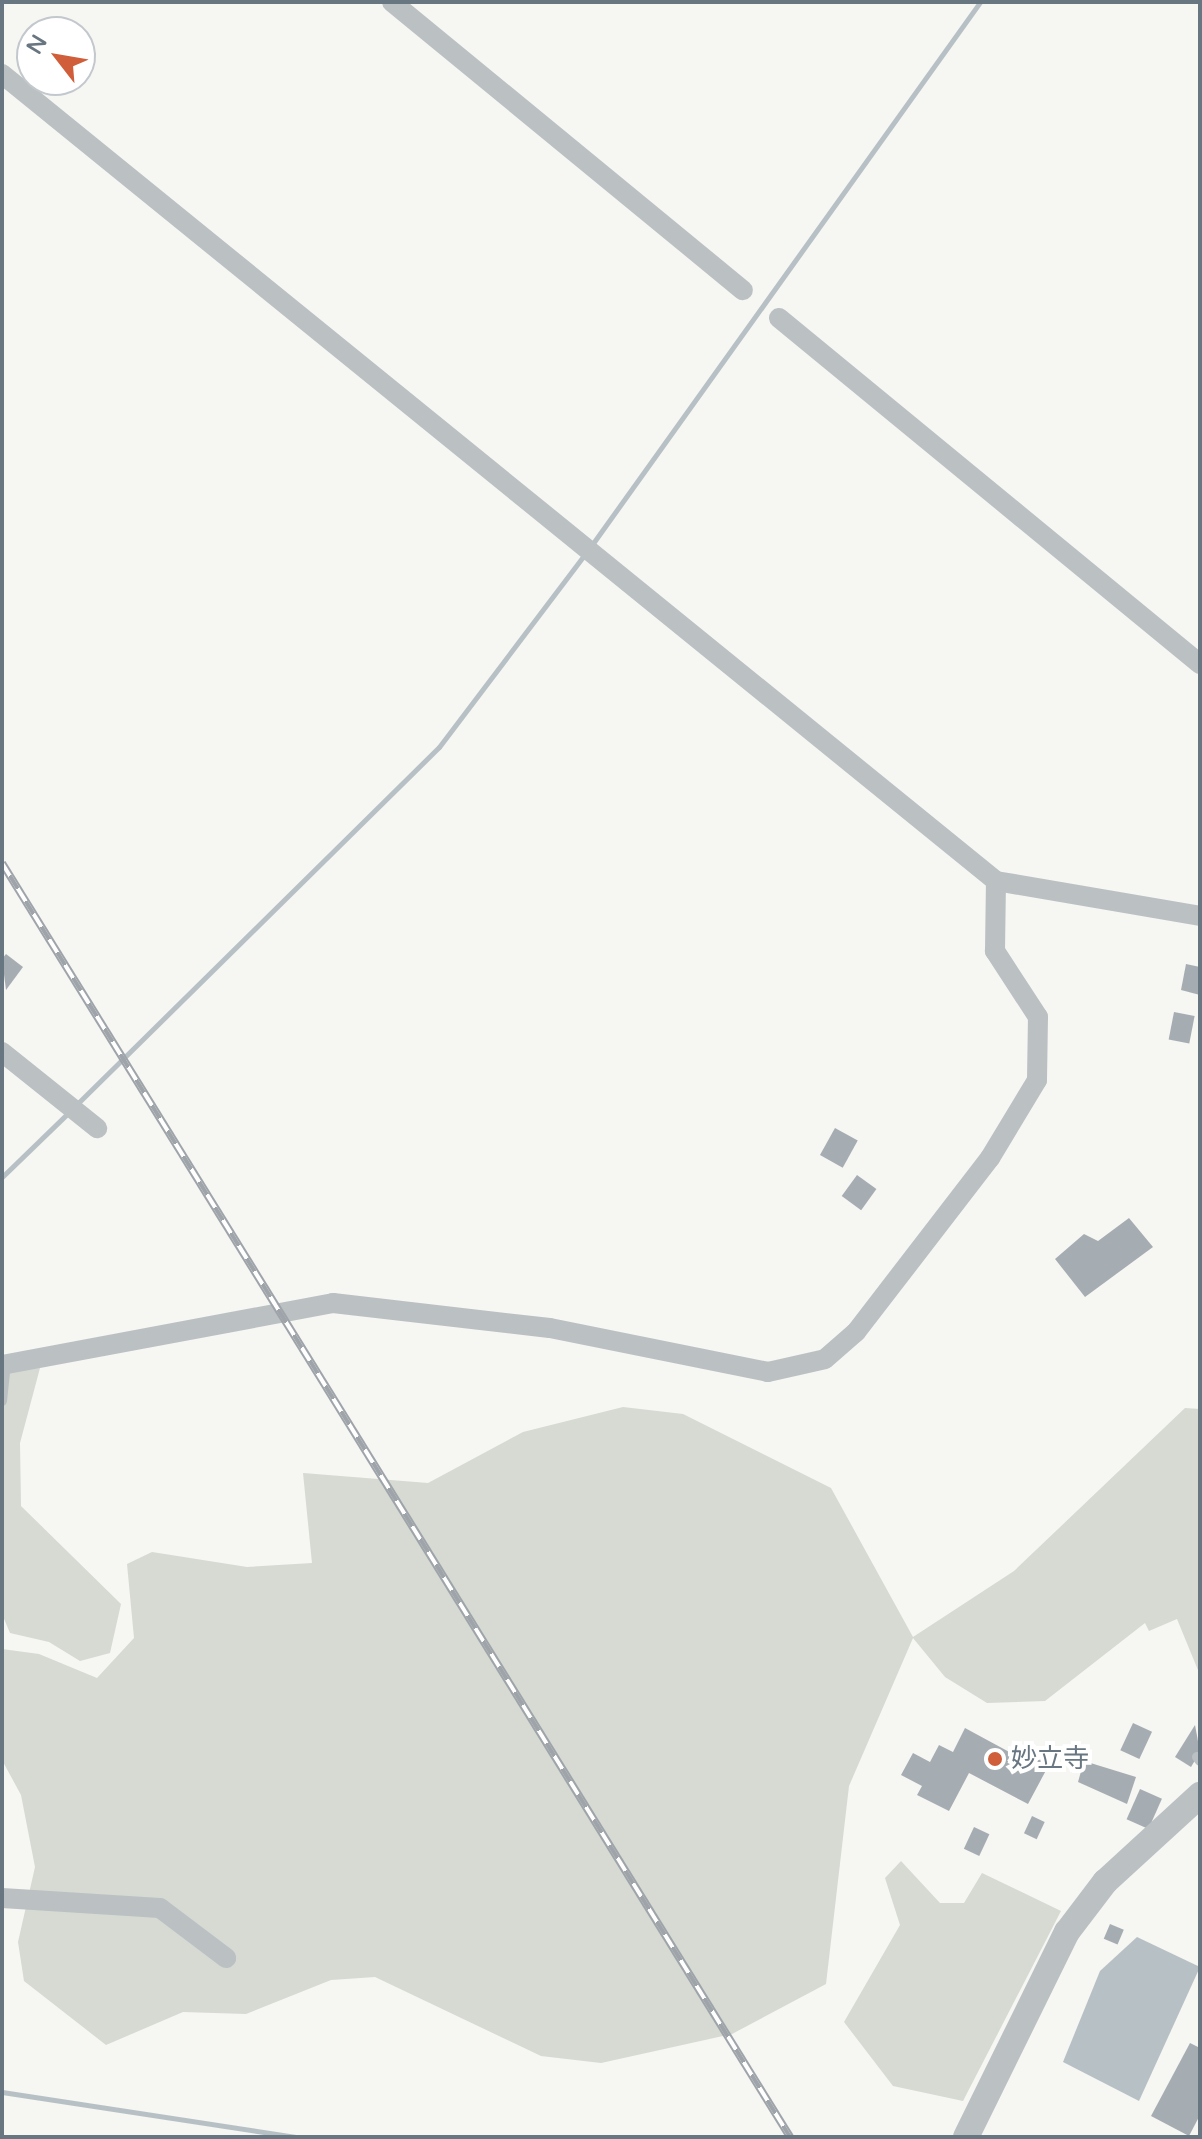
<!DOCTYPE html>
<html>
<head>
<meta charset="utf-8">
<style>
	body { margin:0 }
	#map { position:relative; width:1202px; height:2139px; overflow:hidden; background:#f6f6f3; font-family:"Varela Round","Noto Sans JP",sans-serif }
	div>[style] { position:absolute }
	.green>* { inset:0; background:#d6dad3 }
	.water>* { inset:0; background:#b7c1c5 }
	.stream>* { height:5px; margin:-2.5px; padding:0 2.5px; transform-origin:2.5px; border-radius:2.5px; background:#b7c1c5 }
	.building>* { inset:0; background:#a6adb2; transform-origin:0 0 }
	.service>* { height:10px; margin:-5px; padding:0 5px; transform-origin:5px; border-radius:5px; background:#bbc0c3 }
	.minor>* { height:20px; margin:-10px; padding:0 10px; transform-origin:10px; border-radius:10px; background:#bbc0c3 }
	.tertiary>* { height:26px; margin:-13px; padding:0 13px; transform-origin:13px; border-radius:13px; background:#bbc0c3 }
	.rail>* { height:8px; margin-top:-4px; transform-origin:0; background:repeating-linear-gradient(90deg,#fff 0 15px,#9ea4a9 0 30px); box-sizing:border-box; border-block:2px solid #9ea4a9 }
	.dots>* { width:22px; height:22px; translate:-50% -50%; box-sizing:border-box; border:4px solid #fff; border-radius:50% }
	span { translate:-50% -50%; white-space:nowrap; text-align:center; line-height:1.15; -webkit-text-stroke:8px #fff; paint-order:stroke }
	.poi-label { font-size:26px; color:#687681 }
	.left { translate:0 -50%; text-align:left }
	.frame { position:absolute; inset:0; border:4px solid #687681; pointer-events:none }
	.north { position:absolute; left:16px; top:16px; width:80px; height:80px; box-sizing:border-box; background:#fff; border:2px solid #c3c8cd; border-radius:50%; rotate:301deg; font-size:22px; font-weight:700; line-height:32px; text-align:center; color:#687681 }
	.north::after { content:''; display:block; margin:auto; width:28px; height:36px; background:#d05e3a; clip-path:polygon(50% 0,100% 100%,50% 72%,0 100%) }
</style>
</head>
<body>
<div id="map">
	<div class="green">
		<div style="clip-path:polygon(40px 1368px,20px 1443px,21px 1506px,121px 1604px,110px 1653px,80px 1661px,49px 1642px,10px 1633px,2px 1614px,2px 1370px)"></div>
		<div style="clip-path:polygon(623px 1407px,683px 1414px,831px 1488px,913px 1637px,1014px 1571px,1185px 1408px,1200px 1409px,1200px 1675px,1177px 1619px,1149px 1631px,1145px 1623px,1045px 1701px,987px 1703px,945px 1677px,913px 1638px,849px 1786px,826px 1984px,732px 2034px,601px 2063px,541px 2056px,375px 1977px,331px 1980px,246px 2014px,183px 2012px,106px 2045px,24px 1981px,18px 1942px,35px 1867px,21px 1795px,2px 1760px,2px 1649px,39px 1654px,97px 1678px,134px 1638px,127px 1564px,152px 1552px,247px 1567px,312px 1563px,303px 1473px,428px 1483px,523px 1432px)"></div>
		<div style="clip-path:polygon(901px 1861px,940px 1903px,964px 1903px,982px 1873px,1061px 1911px,963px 2101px,893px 2086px,844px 2022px,900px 1925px,885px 1878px)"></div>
	</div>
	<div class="water">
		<div style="clip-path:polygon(1137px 1937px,1200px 1967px,1139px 2101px,1063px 2062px,1100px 1971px)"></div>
	</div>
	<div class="stream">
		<div style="left:591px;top:546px;width:669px;rotate:-54.43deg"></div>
		<div style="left:77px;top:1104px;width:508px;rotate:-44.6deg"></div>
		<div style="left:439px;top:747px;width:242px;rotate:-52.9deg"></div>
		<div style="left:2px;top:1177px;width:95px;rotate:-44.1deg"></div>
		<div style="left:2px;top:2092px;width:297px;rotate:8.7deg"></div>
	</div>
	<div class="building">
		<div style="clip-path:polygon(6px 954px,23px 967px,6px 990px,2px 959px)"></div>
		<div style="clip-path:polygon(1186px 964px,1200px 967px,1200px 995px,1181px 990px)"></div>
		<div style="left:1174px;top:1012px;width:21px;height:28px;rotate:11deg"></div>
		<div style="left:835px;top:1128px;width:26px;height:31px;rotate:29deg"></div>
		<div style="left:857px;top:1175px;width:24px;height:26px;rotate:36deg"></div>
		<div style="clip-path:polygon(1129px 1218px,1153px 1247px,1085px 1297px,1055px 1259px,1084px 1234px,1098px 1241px)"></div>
		<div style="left:1133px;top:1723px;width:21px;height:30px;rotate:25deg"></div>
		<div style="clip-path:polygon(1195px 1725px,1200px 1752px,1191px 1767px,1175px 1757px)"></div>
		<div style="clip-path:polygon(965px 1728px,1013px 1754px,1019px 1744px,1051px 1761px,1028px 1804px,969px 1773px,949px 1811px,917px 1795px,922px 1786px,901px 1775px,913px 1753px,930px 1762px,939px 1745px,953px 1752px)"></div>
		<div style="clip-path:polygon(1084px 1761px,1136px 1777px,1127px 1804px,1078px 1782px)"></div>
		<div style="left:1140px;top:1789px;width:24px;height:33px;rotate:24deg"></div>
		<div style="left:1032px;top:1816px;width:14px;height:19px;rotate:25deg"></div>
		<div style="left:974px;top:1827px;width:17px;height:24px;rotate:25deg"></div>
		<div style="left:1110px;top:1924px;width:15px;height:16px;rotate:23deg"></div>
		<div style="clip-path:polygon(1190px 2043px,1200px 2048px,1200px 2115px,1189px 2136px,1151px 2116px)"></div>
	</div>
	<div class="service">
		<div style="left:2px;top:1401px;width:37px;rotate:-84deg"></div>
		<div style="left:1197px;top:1757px;width:5px;rotate:53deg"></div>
	</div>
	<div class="minor">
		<div style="left:392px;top:2px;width:454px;rotate:39.4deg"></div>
		<div style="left:2px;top:74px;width:1280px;rotate:39.07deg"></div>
		<div style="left:996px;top:881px;width:207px;rotate:9.7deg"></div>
		<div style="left:779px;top:318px;width:545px;rotate:39.42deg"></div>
		<div style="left:2px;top:1052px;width:122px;rotate:38.7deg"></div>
		<div style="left:2px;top:1365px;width:337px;rotate:-10.6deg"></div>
		<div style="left:333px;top:1303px;width:218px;rotate:6.6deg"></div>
		<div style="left:550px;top:1328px;width:222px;rotate:11.4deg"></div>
		<div style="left:768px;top:1372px;width:58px;rotate:-12.8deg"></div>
		<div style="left:825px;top:1359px;width:41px;rotate:-41.1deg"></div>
		<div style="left:856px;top:1332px;width:220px;rotate:-52.4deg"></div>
		<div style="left:990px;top:1158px;width:91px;rotate:-58.9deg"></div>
		<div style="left:1037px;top:1080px;width:63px;rotate:-89.1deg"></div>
		<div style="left:1038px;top:1017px;width:79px;rotate:-123.1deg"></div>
		<div style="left:995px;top:951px;width:70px;rotate:-89.2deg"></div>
		<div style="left:2px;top:1898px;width:158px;rotate:3.6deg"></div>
		<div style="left:160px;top:1908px;width:83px;rotate:37.1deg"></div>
	</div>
	<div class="tertiary">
		<div style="left:966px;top:2137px;width:229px;rotate:-63.8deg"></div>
		<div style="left:1067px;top:1932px;width:63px;rotate:-52.8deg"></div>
		<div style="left:1105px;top:1882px;width:129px;rotate:-42.5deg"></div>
	</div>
	<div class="rail">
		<div style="left:2px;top:863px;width:1498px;rotate:58.26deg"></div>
	</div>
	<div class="dots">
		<div style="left:995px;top:1759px;background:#d05e3a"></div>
	</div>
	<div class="poi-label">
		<span class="left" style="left:1011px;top:1759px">妙立寺</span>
	</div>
	<div class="frame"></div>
	<div class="north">N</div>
</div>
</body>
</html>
